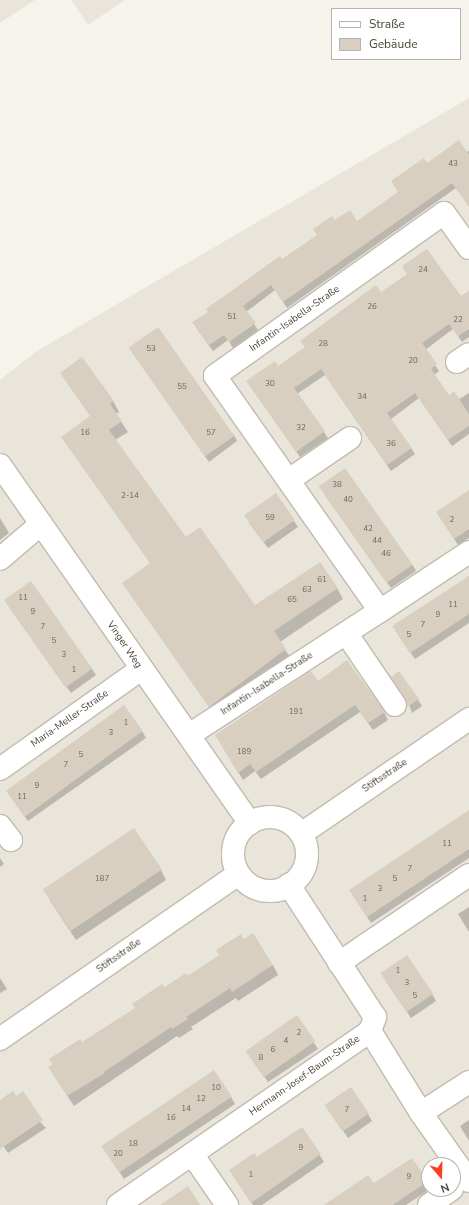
<!DOCTYPE html>
<html>
<head>
<meta charset="utf-8">
<style>
	body { margin:0 }
	#map { position:relative; width:469px; height:1205px; overflow:hidden; background:#f6f3ec; font-family:"Nunito Sans",sans-serif }
	div>[style] { position:absolute }
	.residential>* { inset:0; background:#eae5da }
	.shadow>* { inset:0; background:#0003 }
	.building>* { inset:0; background:#d8cfc1; transform-origin:0 0 }
	.roads { filter:drop-shadow(1px 0 #c2bbae) drop-shadow(-1px 0 #c2bbae) drop-shadow(0 1px #c2bbae) drop-shadow(0 -1px #c2bbae) }
	.minor>* { height:22px; margin:-11px; padding:0 11px; transform-origin:11px; border-radius:11px; background:#fff }
	.minor>.ring { margin:-11px; padding:0; box-sizing:content-box; background:none; border:22px solid #fff; border-radius:50% }
	span { translate:-50% -50%; white-space:nowrap; text-align:center; line-height:1.15; -webkit-text-stroke:4px #fff; paint-order:stroke }
	.number-label { font-size:8px; color:#6e675b }
	.number-label span { -webkit-text-stroke-width:0 }
	.street-label { font-size:10px; color:#4b4439 }
	.legend { position:absolute; left:331px; top:8px; width:130px; height:52px; box-sizing:border-box; background:#fff; border:1px solid #b7b4b0; margin:0; padding:5px 7px; list-style:none; font-size:12px; color:#4b4439 }
	.legend li { display:flex; align-items:center; gap:8px; height:20px }
	.legend b { width:20px; border:1px solid #b7b4b0 }
	.north { position:absolute; left:421px; top:1157px; width:40px; height:40px; box-sizing:border-box; background:#fff; border:1px solid #b7b4b0; border-radius:50%; rotate:160deg; font-size:11px; font-weight:700; line-height:16px; text-align:center; color:#4b4439 }
	.north::after { content:''; display:block; margin:auto; width:14px; height:18px; background:#fc3f1d; clip-path:polygon(50% 0,100% 100%,50% 72%,0 100%) }
</style>
</head>
<body>
<div id="map">
	<div class="residential">
		<div style="clip-path:polygon(0 0,35px 0,0 23px)"></div>
		<div style="clip-path:polygon(71px 0,125px 0,88px 25px)"></div>
		<div style="clip-path:polygon(evenodd,469px 98px,469px 1205px,0 1205px,0 380px,37px 351px,469px 98px,429px 1165px,453px 1165px,453px 1189px,429px 1189px,429px 1165px)"></div>
	</div>
	<div class="shadow">
		<div style="clip-path:polygon(469px 151px,469px 206px,456px 188px,287px 308px,275px 290px,246px 312px,258px 330px,233px 348px,228px 340px,213px 351px,197px 329px,335px 222px,357px 222px,399px 192px,427px 164px)"></div>
		<div style="clip-path:polygon(469px 292px,469px 337px,462px 342px,453px 329px,425px 350px,439px 371px,434px 375px,449px 396px,458px 400px,469px 393px,469px 434px,452px 446px,419px 398px,391px 419px,415px 454px,391px 471px,325px 375px,297px 394px,328px 438px,300px 457px,251px 387px,305px 348px,302px 341px,381px 294px,461px 298px)"></div>
		<div style="clip-path:polygon(134px 354px,234px 435px,237px 441px,209px 462px)"></div>
		<div style="clip-path:polygon(61px 373px,113px 401px,119px 412px,116px 414px,128px 432px,115px 440px,185px 539px,255px 607px,337px 588px,343px 599px,280px 642px,292px 660px,216px 717px,123px 583px,151px 564px,62px 437px,91px 417px)"></div>
		<div style="clip-path:polygon(469px 491px,469px 538px,458px 545px,441px 519px)"></div>
		<div style="clip-path:polygon(276px 494px,298px 527px,268px 548px,249px 523px)"></div>
		<div style="clip-path:polygon(324px 494px,412px 564px,416px 571px,391px 588px)"></div>
		<div style="clip-path:polygon(0 518px,9px 533px,0 540px)"></div>
		<div style="clip-path:polygon(469px 576px,469px 623px,415px 659px,400px 638px)"></div>
		<div style="clip-path:polygon(9px 607px,92px 669px,96px 675px,71px 693px)"></div>
		<div style="clip-path:polygon(317px 682px,384px 712px,388px 720px,373px 730px,360px 712px,261px 779px,255px 771px,243px 780px,216px 736px)"></div>
		<div style="clip-path:polygon(407px 699px,418px 700px,422px 706px,412px 713px)"></div>
		<div style="clip-path:polygon(142px 731px,146px 738px,28px 821px,10px 796px)"></div>
		<div style="clip-path:polygon(469px 811px,469px 858px,371px 923px,354px 897px)"></div>
		<div style="clip-path:polygon(0 858px,4px 864px,0 867px)"></div>
		<div style="clip-path:polygon(161px 870px,166px 880px,76px 940px,49px 899px)"></div>
		<div style="clip-path:polygon(469px 907px,469px 932px,458px 914px)"></div>
		<div style="clip-path:polygon(244px 940px,273px 965px,278px 975px,238px 1001px,236px 998px,191px 1027px,193px 1029px,179px 1038px,177px 1036px,74px 1106px,55px 1077px,82px 1044px)"></div>
		<div style="clip-path:polygon(0 978px,7px 989px,0 993px)"></div>
		<div style="clip-path:polygon(385px 980px,432px 994px,436px 1001px,411px 1018px)"></div>
		<div style="clip-path:polygon(296px 1016px,318px 1049px,268px 1082px,250px 1056px)"></div>
		<div style="clip-path:polygon(16px 1097px,46px 1128px,8px 1153px,0 1141px,0 1101px)"></div>
		<div style="clip-path:polygon(231px 1097px,235px 1104px,124px 1179px,107px 1153px)"></div>
		<div style="clip-path:polygon(330px 1112px,368px 1114px,372px 1121px,348px 1138px)"></div>
		<div style="clip-path:polygon(469px 1120px,469px 1141px,460px 1126px)"></div>
		<div style="clip-path:polygon(302px 1128px,324px 1162px,262px 1205px,253px 1205px,234px 1177px)"></div>
		<div style="clip-path:polygon(427px 1181px,430px 1189px,406px 1205px,326px 1205px)"></div>
	</div>
	<div class="building">
		<div style="clip-path:polygon(459px 140px,469px 155px,469px 207px,452px 183px,283px 302px,271px 285px,243px 306px,256px 323px,229px 342px,224px 335px,209px 345px,192px 322px,208px 312px,206px 309px,280px 256px,282px 259px,317px 235px,313px 229px,332px 216px,335px 220px,350px 210px,357px 221px,398px 192px,391px 181px,424px 158px,427px 163px)"></div>
		<div style="clip-path:polygon(427px 249px,461px 296px,469px 291px,469px 329px,458px 336px,449px 324px,422px 343px,437px 364px,431px 369px,449px 395px,454px 391px,469px 414px,469px 426px,448px 440px,415px 393px,387px 413px,412px 448px,387px 465px,321px 369px,294px 388px,325px 431px,296px 452px,246px 381px,275px 361px,278px 366px,305px 347px,300px 341px,376px 285px,381px 292px,407px 274px,402px 266px)"></div>
		<div style="left:158px;top:327px;width:133px;height:36px;rotate:55deg"></div>
		<div style="clip-path:polygon(82px 357px,114px 401px,110px 404px,122px 421px,109px 430px,186px 537px,200px 527px,255px 605px,320px 562px,338px 588px,274px 631px,286px 649px,209px 707px,122px 583px,150px 563px,61px 437px,90px 416px,60px 373px)"></div>
		<div style="left:345px;top:468px;width:118px;height:32px;rotate:55deg"></div>
		<div style="clip-path:polygon(469px 490px,469px 529px,454px 539px,436px 512px)"></div>
		<div style="left:276px;top:493px;width:33px;height:39px;rotate:55deg"></div>
		<div style="clip-path:polygon(469px 576px,469px 614px,410px 653px,392px 626px)"></div>
		<div style="left:31px;top:581px;width:107px;height:33px;rotate:55deg"></div>
		<div style="clip-path:polygon(347px 660px,385px 712px,368px 723px,355px 705px,256px 772px,250px 764px,238px 773px,215px 735px,311px 671px,318px 681px)"></div>
		<div style="clip-path:polygon(399px 671px,419px 699px,407px 707px,405px 698px,391px 677px)"></div>
		<div style="left:124px;top:705px;width:32px;height:146px;rotate:54deg"></div>
		<div style="clip-path:polygon(469px 810px,469px 849px,367px 917px,349px 890px)"></div>
		<div style="left:134px;top:828px;width:50px;height:110px;rotate:56deg"></div>
		<div style="clip-path:polygon(253px 933px,273px 965px,232px 992px,230px 988px,186px 1017px,188px 1019px,172px 1029px,171px 1027px,104px 1072px,105px 1073px,67px 1096px,48px 1067px,53px 1064px,49px 1059px,80px 1039px,82px 1042px,135px 1008px,132px 1004px,162px 984px,165px 987px,186px 973px,188px 976px,219px 955px,216px 950px,241px 934px,244px 939px)"></div>
		<div style="left:407px;top:955px;width:47px;height:32px;rotate:56deg"></div>
		<div style="left:297px;top:1015px;width:32px;height:63px;rotate:55deg"></div>
		<div style="left:214px;top:1070px;width:32px;height:136px;rotate:56deg"></div>
		<div style="left:351px;top:1087px;width:32px;height:32px;rotate:56deg"></div>
		<div style="clip-path:polygon(13px 1091px,16px 1096px,23px 1091px,43px 1120px,0 1149px,0 1100px)"></div>
		<div style="clip-path:polygon(302px 1127px,321px 1154px,251px 1203px,229px 1170px,254px 1153px,257px 1157px)"></div>
		<div style="clip-path:polygon(412px 1158px,428px 1181px,393px 1205px,324px 1205px,368px 1175px,374px 1183px)"></div>
		<div style="clip-path:polygon(188px 1186px,200px 1205px,160px 1205px)"></div>
	</div>
	<div class="roads">
		<div class="minor">
			<div style="left:469px;top:248px;width:43px;rotate:-125.5deg"></div>
			<div style="left:444px;top:213px;width:281px;rotate:144.6deg"></div>
			<div style="left:215px;top:376px;width:287px;rotate:54.9deg"></div>
			<div style="left:380px;top:611px;width:107px;rotate:-33.5deg"></div>
			<div style="left:457px;top:362px;width:14px;rotate:-34deg"></div>
			<div style="left:0;top:465px;width:437px;rotate:55.1deg"></div>
			<div style="left:289px;top:480px;width:74px;rotate:-34.5deg"></div>
			<div style="left:0;top:559px;width:54px;rotate:-40.5deg"></div>
			<div style="left:346px;top:633px;width:87px;rotate:55.8deg"></div>
			<div style="left:189px;top:735px;width:228px;rotate:-33deg"></div>
			<div style="left:0;top:769px;width:173px;rotate:-35.3deg"></div>
			<div class="ring" style="left:233px;top:817px;width:52px;height:52px"></div>
			<div style="left:0;top:826px;width:18px;rotate:52deg"></div>
			<div style="left:301px;top:834px;width:204px;rotate:-34.4deg"></div>
			<div style="left:339px;top:963px;width:157px;rotate:-34.1deg"></div>
			<div style="left:370px;top:1031px;width:97px;rotate:58.1deg"></div>
			<div style="left:421px;top:1113px;width:83px;rotate:54.8deg"></div>
			<div style="left:0;top:1039px;width:290px;rotate:-34.7deg"></div>
			<div style="left:421px;top:1113px;width:57px;rotate:-32.9deg"></div>
			<div style="left:192px;top:1154px;width:62px;rotate:55.5deg"></div>
			<div style="left:118px;top:1205px;width:306px;rotate:-34.6deg"></div>
			<div style="left:370px;top:1031px;width:15px;rotate:-70deg"></div>
			<div style="left:375px;top:1017px;width:158px;rotate:-123.1deg"></div>
			<div style="left:429px;top:1205px;width:28px;rotate:-35deg"></div>
		</div>
	</div>
	<div class="number-label">
		<span style="left:453px;top:164px">43</span>
		<span style="left:423px;top:270px">24</span>
		<span style="left:372px;top:307px">26</span>
		<span style="left:232px;top:317px">51</span>
		<span style="left:458px;top:320px">22</span>
		<span style="left:323px;top:344px">28</span>
		<span style="left:151px;top:349px">53</span>
		<span style="left:413px;top:361px">20</span>
		<span style="left:270px;top:384px">30</span>
		<span style="left:182px;top:387px">55</span>
		<span style="left:362px;top:397px">34</span>
		<span style="left:301px;top:428px">32</span>
		<span style="left:85px;top:433px">16</span>
		<span style="left:211px;top:433px">57</span>
		<span style="left:391px;top:444px">36</span>
		<span style="left:337px;top:485px">38</span>
		<span style="left:130px;top:496px">2-14</span>
		<span style="left:348px;top:500px">40</span>
		<span style="left:270px;top:518px">59</span>
		<span style="left:452px;top:520px">2</span>
		<span style="left:368px;top:529px">42</span>
		<span style="left:377px;top:541px">44</span>
		<span style="left:386px;top:554px">46</span>
		<span style="left:322px;top:580px">61</span>
		<span style="left:307px;top:590px">63</span>
		<span style="left:23px;top:598px">11</span>
		<span style="left:292px;top:600px">65</span>
		<span style="left:453px;top:605px">11</span>
		<span style="left:33px;top:612px">9</span>
		<span style="left:438px;top:615px">9</span>
		<span style="left:423px;top:625px">7</span>
		<span style="left:43px;top:627px">7</span>
		<span style="left:409px;top:635px">5</span>
		<span style="left:54px;top:641px">5</span>
		<span style="left:64px;top:655px">3</span>
		<span style="left:74px;top:670px">1</span>
		<span style="left:296px;top:712px">191</span>
		<span style="left:126px;top:723px">1</span>
		<span style="left:111px;top:733px">3</span>
		<span style="left:244px;top:752px">189</span>
		<span style="left:81px;top:755px">5</span>
		<span style="left:66px;top:765px">7</span>
		<span style="left:37px;top:786px">9</span>
		<span style="left:22px;top:797px">11</span>
		<span style="left:447px;top:844px">11</span>
		<span style="left:410px;top:869px">7</span>
		<span style="left:102px;top:879px">187</span>
		<span style="left:395px;top:879px">5</span>
		<span style="left:380px;top:889px">3</span>
		<span style="left:365px;top:899px">1</span>
		<span style="left:398px;top:971px">1</span>
		<span style="left:407px;top:983px">3</span>
		<span style="left:415px;top:996px">5</span>
		<span style="left:299px;top:1033px">2</span>
		<span style="left:286px;top:1041px">4</span>
		<span style="left:273px;top:1050px">6</span>
		<span style="left:261px;top:1058px">8</span>
		<span style="left:216px;top:1088px">10</span>
		<span style="left:201px;top:1099px">12</span>
		<span style="left:186px;top:1109px">14</span>
		<span style="left:347px;top:1110px">7</span>
		<span style="left:171px;top:1118px">16</span>
		<span style="left:133px;top:1144px">18</span>
		<span style="left:301px;top:1148px">9</span>
		<span style="left:118px;top:1154px">20</span>
		<span style="left:251px;top:1175px">1</span>
		<span style="left:409px;top:1177px">9</span>
	</div>
	<div class="street-label">
		<span style="left:295px;top:319px;rotate:-35deg">Infantin-Isabella-Straße</span>
		<span style="left:124px;top:645px;rotate:56deg">Vinger Weg</span>
		<span style="left:267px;top:684px;rotate:-33deg">Infantin-Isabella-Straße</span>
		<span style="left:70px;top:719px;rotate:-35deg">Maria-Meller-Straße</span>
		<span style="left:385px;top:776px;rotate:-34deg">Stiftsstraße</span>
		<span style="left:119px;top:956px;rotate:-35deg">Stiftsstraße</span>
		<span style="left:305px;top:1076px;rotate:-35deg">Hermann-Josef-Baum-Straße</span>
	</div>
	<ul class="legend">
	<li><b style="height:5px;background:#fff"></b>Straße</li>
	<li><b style="height:11px;background:#d8cfc1"></b>Gebäude</li>
	</ul>
	<div class="north">N</div>
</div>
</body>
</html>
